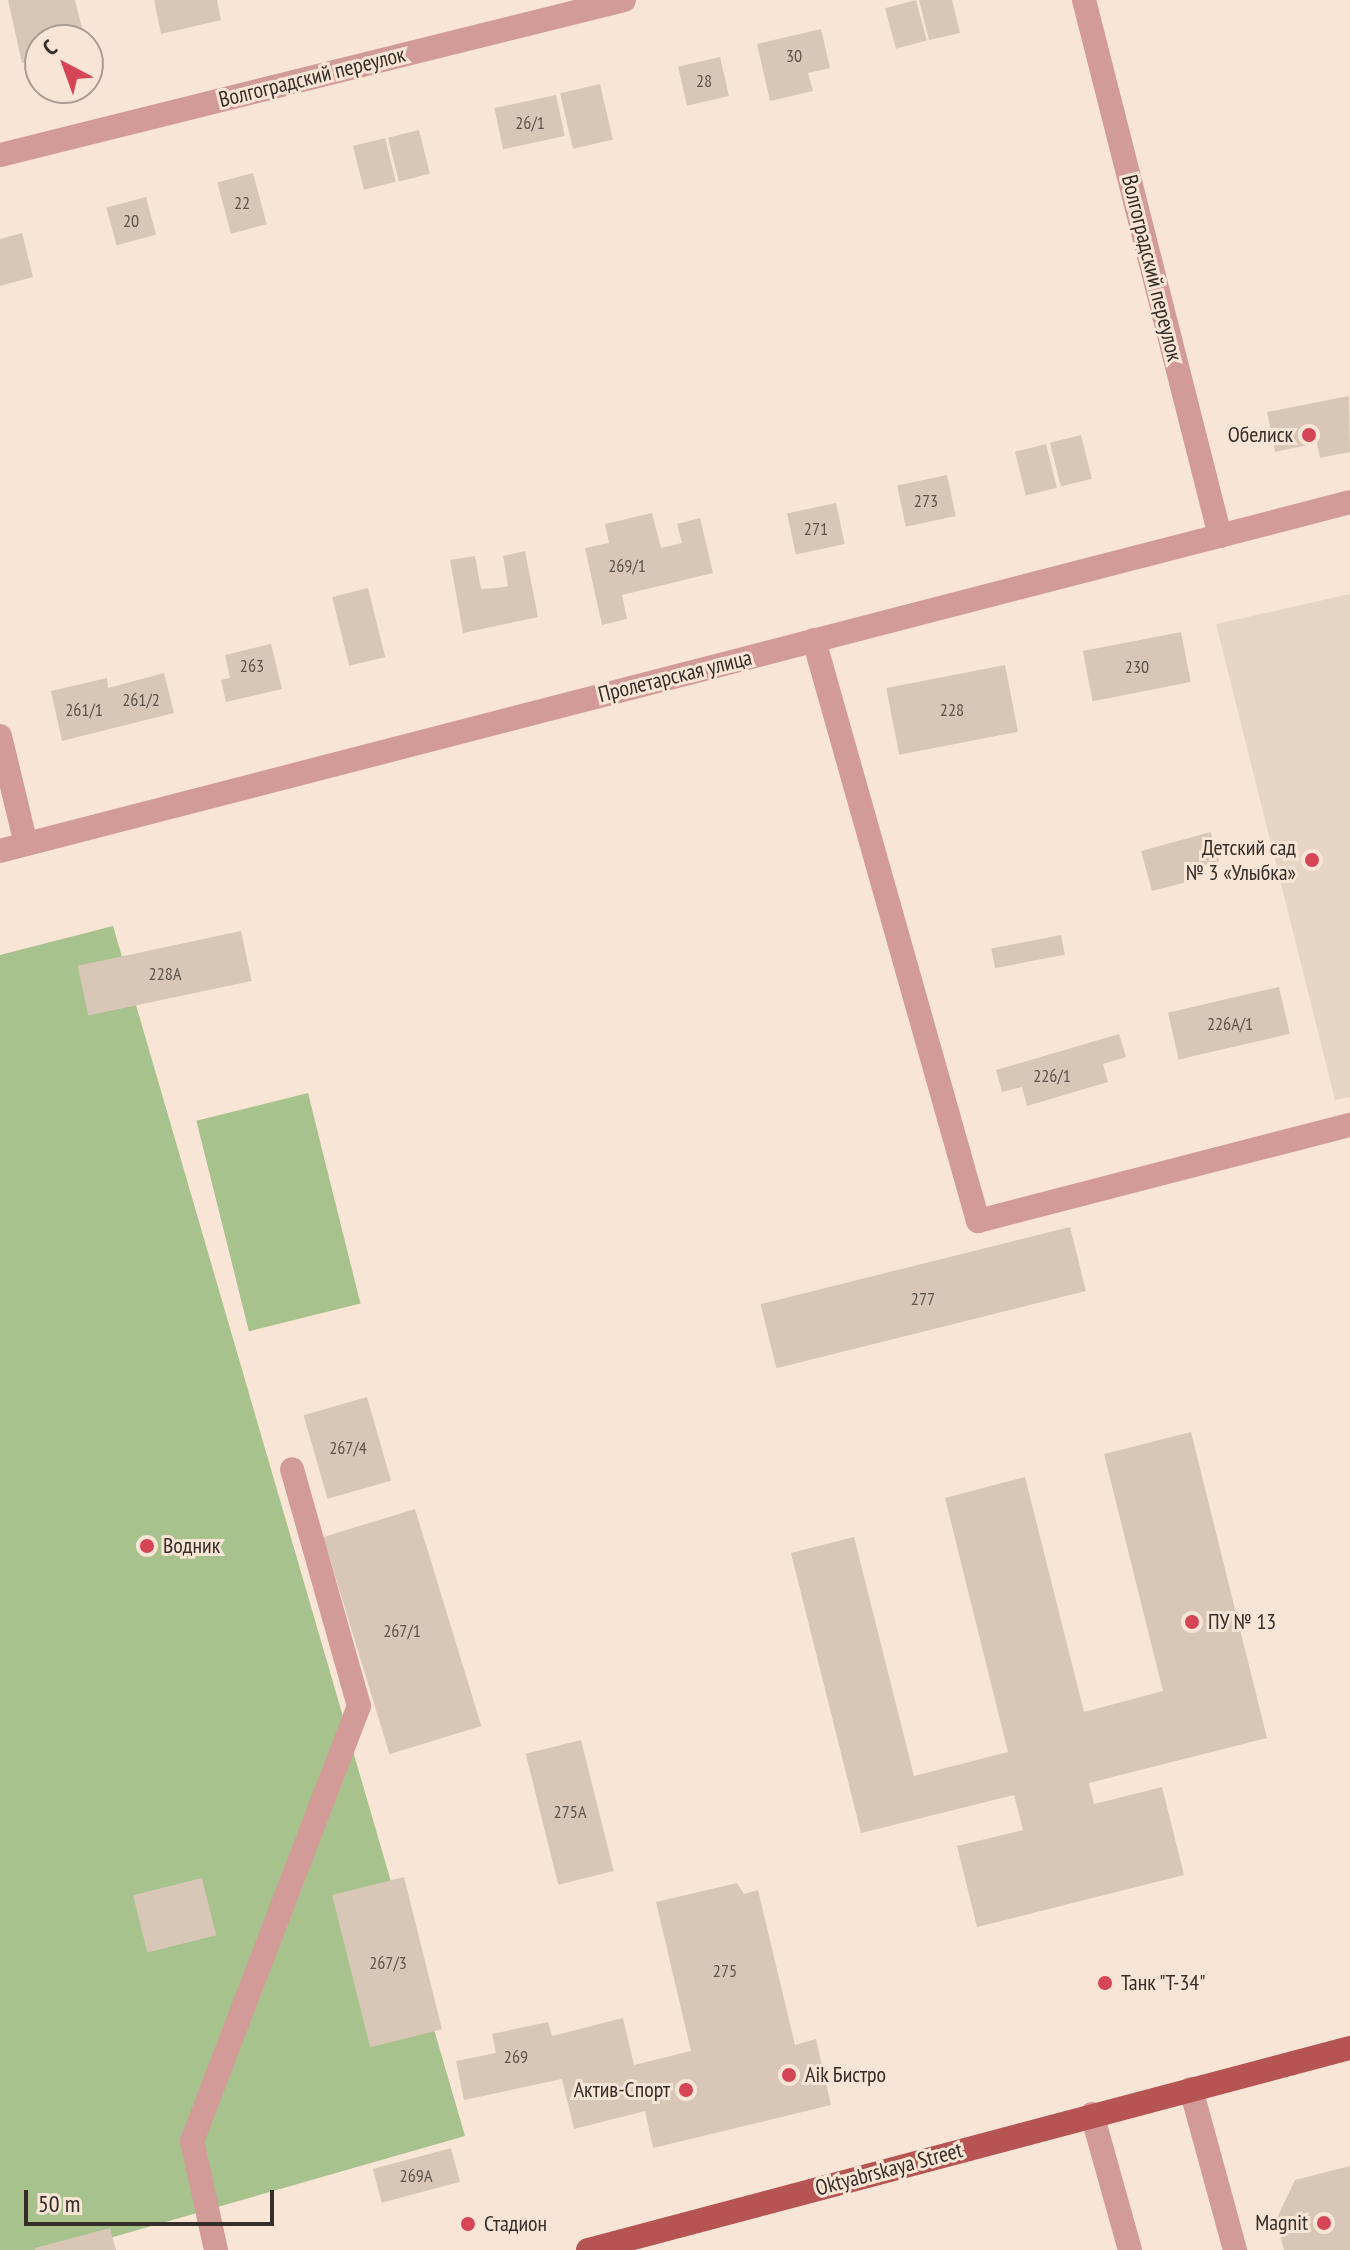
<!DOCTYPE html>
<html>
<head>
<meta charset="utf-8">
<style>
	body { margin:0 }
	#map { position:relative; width:1350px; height:2250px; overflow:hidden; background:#f9e5d6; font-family:"PT Sans Narrow",sans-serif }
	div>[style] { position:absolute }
	.education>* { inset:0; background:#e7d5c4 }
	.green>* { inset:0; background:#a7c28c; transform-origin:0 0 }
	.building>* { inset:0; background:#d8c7b6; transform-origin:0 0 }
	.minor>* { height:24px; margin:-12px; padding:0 12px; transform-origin:12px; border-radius:12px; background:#d39b98 }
	.major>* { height:24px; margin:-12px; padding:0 12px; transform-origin:12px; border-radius:12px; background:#b65454 }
	.dots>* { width:22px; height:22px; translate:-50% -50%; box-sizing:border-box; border:4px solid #f9e5d6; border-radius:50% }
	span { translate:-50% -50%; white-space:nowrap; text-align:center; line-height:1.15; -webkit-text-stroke:6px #f9e5d6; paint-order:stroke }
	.number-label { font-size:18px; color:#5e544b }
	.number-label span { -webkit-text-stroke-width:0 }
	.street-label { font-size:22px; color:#352d27 }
	.poi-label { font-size:22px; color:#352d27 }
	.right { translate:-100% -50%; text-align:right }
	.left { translate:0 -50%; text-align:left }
	.north { position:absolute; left:24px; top:24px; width:80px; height:80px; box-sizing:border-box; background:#f9e5d6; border:2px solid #ab9b90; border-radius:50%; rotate:319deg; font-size:22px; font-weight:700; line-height:32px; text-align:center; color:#352d27 }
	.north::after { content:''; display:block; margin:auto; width:28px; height:36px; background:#d54556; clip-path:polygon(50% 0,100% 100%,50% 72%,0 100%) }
	.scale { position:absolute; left:24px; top:2190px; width:250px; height:36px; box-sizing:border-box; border:4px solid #352d27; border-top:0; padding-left:10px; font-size:24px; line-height:28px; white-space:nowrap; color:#352d27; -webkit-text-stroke:6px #f9e5d6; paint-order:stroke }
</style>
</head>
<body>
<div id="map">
	<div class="education">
		<div style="clip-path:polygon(1350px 594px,1350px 1097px,1335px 1100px,1216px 624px)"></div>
	</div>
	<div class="green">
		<div style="clip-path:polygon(113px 926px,465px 2136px,68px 2250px,0 2250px,0 955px)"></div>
		<div style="left:308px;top:1093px;width:217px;height:115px;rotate:76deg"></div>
	</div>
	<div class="building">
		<div style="clip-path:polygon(8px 0,75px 0,85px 40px,40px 40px,40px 59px,22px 63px)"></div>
		<div style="clip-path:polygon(154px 0,217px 0,221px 20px,161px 34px)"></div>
		<div style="left:916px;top:0;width:42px;height:32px;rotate:75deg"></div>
		<div style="clip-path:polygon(919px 0,952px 0,960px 33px,929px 40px)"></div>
		<div style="clip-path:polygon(821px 29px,830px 68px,808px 73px,813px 91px,770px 101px,757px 44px)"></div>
		<div style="left:720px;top:57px;width:40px;height:43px;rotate:77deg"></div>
		<div style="left:600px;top:84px;width:57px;height:41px;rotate:77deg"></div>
		<div style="left:556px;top:95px;width:42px;height:63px;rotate:78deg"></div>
		<div style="left:419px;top:130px;width:45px;height:32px;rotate:76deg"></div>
		<div style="left:385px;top:138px;width:45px;height:33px;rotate:76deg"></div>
		<div style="left:253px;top:173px;width:53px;height:37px;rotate:75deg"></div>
		<div style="left:146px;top:197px;width:39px;height:41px;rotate:75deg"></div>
		<div style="clip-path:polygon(22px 233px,33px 277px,0 286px,0 239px)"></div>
		<div style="clip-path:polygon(1349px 396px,1350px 452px,1320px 458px,1317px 443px,1275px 452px,1267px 412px)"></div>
		<div style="left:1081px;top:435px;width:45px;height:32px;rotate:76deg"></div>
		<div style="left:1046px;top:444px;width:45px;height:32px;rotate:76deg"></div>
		<div style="left:947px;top:475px;width:42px;height:51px;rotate:78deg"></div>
		<div style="left:836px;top:503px;width:42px;height:50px;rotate:78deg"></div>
		<div style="clip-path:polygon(652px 513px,661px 548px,682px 543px,677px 524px,700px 518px,713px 573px,622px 595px,627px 619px,602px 625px,585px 548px,609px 543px,605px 524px)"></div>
		<div style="clip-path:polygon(525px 551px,538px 617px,463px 633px,450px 560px,475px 556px,481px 589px,497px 588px,508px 586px,503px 556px)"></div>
		<div style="left:368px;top:588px;width:71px;height:37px;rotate:76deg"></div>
		<div style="left:1181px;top:632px;width:51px;height:100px;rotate:79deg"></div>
		<div style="clip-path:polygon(271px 644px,282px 689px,226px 702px,221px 680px,230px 678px,225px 655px)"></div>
		<div style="left:1005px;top:665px;width:68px;height:121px;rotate:79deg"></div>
		<div style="clip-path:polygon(164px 673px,174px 713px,62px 741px,51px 691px,107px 678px,108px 688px)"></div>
		<div style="clip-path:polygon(1211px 832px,1219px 861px,1192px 869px,1195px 880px,1152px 891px,1141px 851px)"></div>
		<div style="left:241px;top:931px;width:51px;height:167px;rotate:78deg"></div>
		<div style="left:1061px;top:935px;width:20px;height:71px;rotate:79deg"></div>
		<div style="left:1279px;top:987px;width:48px;height:114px;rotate:77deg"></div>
		<div style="clip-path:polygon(1119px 1034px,1126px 1057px,1103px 1064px,1108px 1082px,1027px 1106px,1022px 1087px,1002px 1092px,996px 1070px)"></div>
		<div style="left:1070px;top:1227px;width:66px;height:319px;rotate:76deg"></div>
		<div style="left:367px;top:1397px;width:87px;height:66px;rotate:74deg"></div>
		<div style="clip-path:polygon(1191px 1432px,1267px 1738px,1089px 1783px,1094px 1804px,1162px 1787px,1184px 1875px,977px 1927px,957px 1846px,1023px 1830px,1014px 1795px,861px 1833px,791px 1553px,854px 1537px,914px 1776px,1008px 1752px,945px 1498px,1025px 1477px,1084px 1712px,1163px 1691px,1104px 1454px)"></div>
		<div style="left:415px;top:1509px;width:227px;height:96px;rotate:73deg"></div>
		<div style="left:581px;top:1740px;width:135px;height:57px;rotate:76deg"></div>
		<div style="left:404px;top:1877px;width:157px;height:74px;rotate:76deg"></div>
		<div style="left:202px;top:1878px;width:59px;height:71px;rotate:76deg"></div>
		<div style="clip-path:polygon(737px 1883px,744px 1894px,758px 1890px,795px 2045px,816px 2039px,831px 2105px,653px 2148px,645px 2111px,574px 2129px,562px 2079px,464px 2100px,456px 2061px,496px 2053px,492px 2034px,548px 2022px,552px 2036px,623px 2018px,634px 2065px,691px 2051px,656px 1902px)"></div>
		<div style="left:451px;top:2148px;width:35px;height:81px;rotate:75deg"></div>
		<div style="clip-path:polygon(1350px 2166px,1350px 2250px,1284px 2250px,1276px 2220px,1295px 2180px)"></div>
		<div style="clip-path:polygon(110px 2228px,116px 2250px,35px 2250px,35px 2248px)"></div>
	</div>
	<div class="minor">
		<div style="left:1084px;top:0;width:553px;rotate:75.76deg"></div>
		<div style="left:0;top:155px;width:643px;rotate:-13.95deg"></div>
		<div style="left:814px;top:640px;width:604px;rotate:74.24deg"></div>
		<div style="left:978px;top:1221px;width:384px;rotate:-14.5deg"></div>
		<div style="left:0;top:736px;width:111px;rotate:76.5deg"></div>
		<div style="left:0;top:851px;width:1394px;rotate:-14.49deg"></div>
		<div style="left:1191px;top:2089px;width:167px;rotate:74.7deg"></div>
		<div style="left:1092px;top:2114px;width:141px;rotate:74.4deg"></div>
		<div style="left:216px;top:2250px;width:112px;rotate:-102.4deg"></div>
		<div style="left:192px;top:2141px;width:466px;rotate:-69deg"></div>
		<div style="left:359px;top:1706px;width:246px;rotate:-105.8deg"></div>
	</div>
	<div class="major">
		<div style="left:588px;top:2250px;width:788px;rotate:-14.85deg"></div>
	</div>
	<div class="dots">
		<div style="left:1309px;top:435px;background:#d54556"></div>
		<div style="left:1312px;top:860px;background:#d54556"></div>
		<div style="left:147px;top:1546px;background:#d54556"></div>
		<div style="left:1192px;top:1622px;background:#d54556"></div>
		<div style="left:1105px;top:1983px;background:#d54556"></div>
		<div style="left:789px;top:2075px;background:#d54556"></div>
		<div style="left:686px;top:2090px;background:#d54556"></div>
		<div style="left:1324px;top:2223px;background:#d54556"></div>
		<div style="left:468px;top:2224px;background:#d54556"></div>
	</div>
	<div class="number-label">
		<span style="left:794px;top:56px">30</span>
		<span style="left:704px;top:81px">28</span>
		<span style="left:530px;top:123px">26/1</span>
		<span style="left:242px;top:203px">22</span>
		<span style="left:131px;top:221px">20</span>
		<span style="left:926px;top:501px">273</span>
		<span style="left:816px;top:529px">271</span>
		<span style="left:627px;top:566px">269/1</span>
		<span style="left:252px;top:666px">263</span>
		<span style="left:1137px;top:667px">230</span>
		<span style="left:141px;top:700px">261/2</span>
		<span style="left:84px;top:710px">261/1</span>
		<span style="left:952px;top:710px">228</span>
		<span style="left:165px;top:974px">228А</span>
		<span style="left:1230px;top:1024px">226А/1</span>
		<span style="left:1052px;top:1076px">226/1</span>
		<span style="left:923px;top:1299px">277</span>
		<span style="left:348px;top:1448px">267/4</span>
		<span style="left:402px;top:1631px">267/1</span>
		<span style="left:570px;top:1812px">275А</span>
		<span style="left:388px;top:1963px">267/3</span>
		<span style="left:725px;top:1971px">275</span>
		<span style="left:516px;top:2057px">269</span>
		<span style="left:416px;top:2176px">269А</span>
	</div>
	<div class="street-label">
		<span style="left:312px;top:77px;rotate:-14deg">Волгоградский переулок</span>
		<span style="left:1152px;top:268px;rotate:76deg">Волгоградский переулок</span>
		<span style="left:675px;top:676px;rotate:-14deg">Пролетарская улица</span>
		<span style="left:889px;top:2169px;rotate:-15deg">Oktyabrskaya Street</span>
	</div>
	<div class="poi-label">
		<span class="right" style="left:1293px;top:435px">Обелиск</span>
		<span class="right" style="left:1296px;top:860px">Детский сад<br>№ 3 «Улыбка»</span>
		<span class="left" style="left:163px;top:1546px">Водник</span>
		<span class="left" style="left:1208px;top:1622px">ПУ № 13</span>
		<span class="left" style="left:1121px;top:1983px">Танк "Т-34"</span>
		<span class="left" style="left:805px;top:2075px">Aik Бистро</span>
		<span class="right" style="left:670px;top:2090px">Актив-Спорт</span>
		<span class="right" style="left:1308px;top:2223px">Magnit</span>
		<span class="left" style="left:484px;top:2224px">Стадион</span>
	</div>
	<div class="north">С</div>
	<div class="scale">50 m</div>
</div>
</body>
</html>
